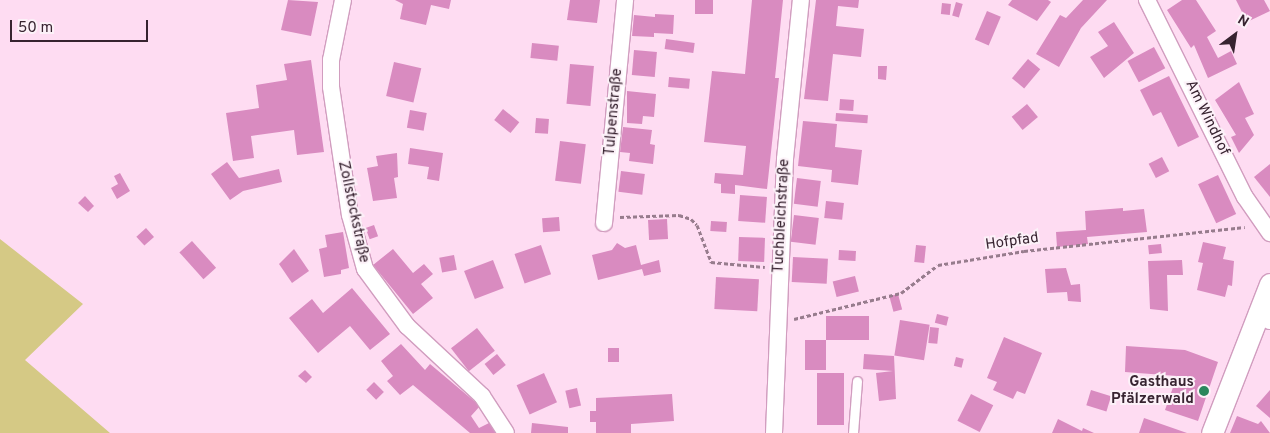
<!DOCTYPE html>
<html>
<head>
<meta charset="utf-8">
<style>
	body { margin:0 }
	#map { position:relative; width:1270px; height:433px; overflow:hidden; background:#fedcf2; font-family:Overpass,sans-serif }
	div>[style] { position:absolute }
	.green>* { inset:0; background:#d5c985 }
	.building>* { inset:0; background:#d98bc0; transform-origin:0 0 }
	.path>* { height:3px; margin-top:-1.5px; transform-origin:0; background:repeating-linear-gradient(90deg,#977c8d 0 4px,transparent 0 6.5px) }
	.roads { filter:drop-shadow(1px 0 #d19dbf) drop-shadow(-1px 0 #d19dbf) drop-shadow(0 1px #d19dbf) drop-shadow(0 -1px #d19dbf) }
	.service>* { height:9px; margin:-4.5px; padding:0 4.5px; transform-origin:4.5px; border-radius:4.5px; background:#fff }
	.minor>* { height:16px; margin:-8px; padding:0 8px; transform-origin:8px; border-radius:8px; background:#fff }
	.tertiary>* { height:21px; margin:-10.5px; padding:0 10.5px; transform-origin:10.5px; border-radius:10.5px; background:#fff }
	.dots>* { width:14px; height:14px; translate:-50% -50%; box-sizing:border-box; border:2px solid #fcf1f8; border-radius:50% }
	span { translate:-50% -50%; white-space:nowrap; text-align:center; line-height:1.15; -webkit-text-stroke:4px #fcf1f8; paint-order:stroke }
	.street-label { font-size:15px; color:#372330 }
	.poi-label { font-size:15px; color:#372330; font-weight:700 }
	.right { translate:-100% -50%; text-align:right }
	.north { position:absolute; left:1210px; top:10px; width:50px; height:50px; -webkit-text-stroke:4px #fcf1f8; paint-order:stroke; rotate:31deg; font-size:14px; font-weight:700; line-height:20px; text-align:center; color:#372330 }
	.north::after { content:''; display:block; margin:auto; width:18px; height:22px; background:#372330; clip-path:polygon(50% 0,100% 100%,50% 72%,0 100%) }
	.scale { position:absolute; left:10px; top:20px; width:138px; height:22px; box-sizing:border-box; border:2px solid #372330; border-top:0; padding-left:6px; font-size:15px; line-height:18px; white-space:nowrap; color:#372330; -webkit-text-stroke:4px #fcf1f8; paint-order:stroke }
</style>
</head>
<body>
<div id="map">
	<div class="green">
		<div style="clip-path:polygon(0 239px,83px 304px,25px 360px,110px 433px,0 433px)"></div>
	</div>
	<div class="building">
		<div style="clip-path:polygon(288px 0,318px 2px,311px 36px,281px 30px)"></div>
		<div style="clip-path:polygon(395px 0,451px 0,449px 9px,431px 5px,426px 25px,400px 19px,403px 4px)"></div>
		<div style="clip-path:polygon(570px 0,600px 0,597px 23px,567px 20px)"></div>
		<div style="left:695px;top:0;width:18px;height:14px"></div>
		<div style="clip-path:polygon(752px 0,783px 0,775px 78px,779px 78px,767px 189px,735px 185px,735px 194px,721px 193px,721px 184px,714px 183px,715px 173px,743px 175px,746px 146px,704px 142px,712px 71px,745px 74px)"></div>
		<div style="clip-path:polygon(816px 0,859px 0,858px 8px,838px 6px,836px 26px,864px 29px,861px 57px,833px 54px,828px 101px,804px 99px)"></div>
		<div style="clip-path:polygon(1012px 0,1048px 0,1051px 2px,1037px 21px,1008px 5px)"></div>
		<div style="clip-path:polygon(1083px 0,1107px 0,1081px 28px,1059px 67px,1036px 54px,1060px 15px,1066px 18px)"></div>
		<div style="clip-path:polygon(1182px 0,1196px 0,1216px 31px,1207px 37px,1218px 58px,1231px 51px,1237px 64px,1208px 78px,1194px 45px,1191px 48px,1167px 10px)"></div>
		<div style="clip-path:polygon(1236px 0,1264px 0,1270px 11px,1247px 22px)"></div>
		<div style="left:956px;top:2px;width:7px;height:14px;rotate:16deg"></div>
		<div style="left:942px;top:3px;width:9px;height:11px;rotate:6deg"></div>
		<div style="left:987px;top:11px;width:15px;height:31px;rotate:23deg"></div>
		<div style="clip-path:polygon(655px 14px,674px 15px,673px 34px,654px 33px,654px 37px,632px 36px,634px 15px,655px 17px)"></div>
		<div style="clip-path:polygon(1114px 22px,1134px 53px,1104px 78px,1090px 57px,1108px 46px,1098px 32px)"></div>
		<div style="left:666px;top:39px;width:29px;height:10px;rotate:8deg"></div>
		<div style="left:532px;top:43px;width:27px;height:15px;rotate:6deg"></div>
		<div style="left:1154px;top:47px;width:24px;height:30px;rotate:62deg"></div>
		<div style="left:634px;top:50px;width:23px;height:25px;rotate:5deg"></div>
		<div style="left:1028px;top:59px;width:16px;height:25px;rotate:40deg"></div>
		<div style="clip-path:polygon(311px 60px,324px 152px,297px 155px,294px 130px,251px 136px,254px 158px,233px 161px,226px 113px,259px 108px,256px 85px,287px 80px,284px 64px)"></div>
		<div style="left:394px;top:62px;width:28px;height:35px;rotate:13deg"></div>
		<div style="left:570px;top:64px;width:24px;height:40px;rotate:5deg"></div>
		<div style="clip-path:polygon(878px 66px,887px 66px,886px 80px,878px 79px)"></div>
		<div style="clip-path:polygon(1169px 76px,1199px 137px,1178px 147px,1161px 112px,1153px 116px,1140px 90px)"></div>
		<div style="left:669px;top:77px;width:21px;height:10px;rotate:5deg"></div>
		<div style="clip-path:polygon(1239px 82px,1254px 114px,1245px 118px,1254px 135px,1239px 153px,1231px 137px,1236px 135px,1215px 100px)"></div>
		<div style="clip-path:polygon(627px 91px,656px 94px,654px 117px,643px 116px,642px 124px,627px 123px)"></div>
		<div style="left:840px;top:99px;width:14px;height:11px;rotate:4deg"></div>
		<div style="left:1027px;top:104px;width:17px;height:20px;rotate:50deg"></div>
		<div style="left:503px;top:109px;width:21px;height:14px;rotate:39deg"></div>
		<div style="left:410px;top:110px;width:17px;height:18px;rotate:10deg"></div>
		<div style="left:836px;top:113px;width:32px;height:8px;rotate:4deg"></div>
		<div style="left:536px;top:118px;width:13px;height:15px;rotate:4deg"></div>
		<div style="clip-path:polygon(803px 121px,837px 124px,835px 147px,862px 150px,858px 185px,831px 182px,832px 170px,798px 166px)"></div>
		<div style="clip-path:polygon(623px 127px,652px 130px,650px 144px,655px 145px,653px 164px,629px 161px,630px 153px,620px 152px)"></div>
		<div style="left:560px;top:141px;width:26px;height:40px;rotate:7deg"></div>
		<div style="clip-path:polygon(410px 148px,443px 153px,439px 181px,427px 179px,429px 167px,408px 164px)"></div>
		<div style="clip-path:polygon(397px 153px,398px 177px,394px 178px,397px 198px,373px 201px,367px 168px,378px 166px,376px 156px)"></div>
		<div style="left:1162px;top:157px;width:16px;height:15px;rotate:63deg"></div>
		<div style="clip-path:polygon(227px 162px,239px 178px,279px 169px,282px 182px,243px 191px,230px 200px,211px 174px)"></div>
		<div style="clip-path:polygon(1270px 164px,1270px 197px,1254px 177px)"></div>
		<div style="left:621px;top:171px;width:24px;height:21px;rotate:7deg"></div>
		<div style="clip-path:polygon(120px 173px,130px 191px,117px 199px,111px 188px,118px 184px,114px 176px)"></div>
		<div style="left:1218px;top:175px;width:43px;height:22px;rotate:65deg"></div>
		<div style="left:797px;top:178px;width:24px;height:26px;rotate:7deg"></div>
		<div style="left:740px;top:195px;width:27px;height:26px;rotate:4deg"></div>
		<div style="clip-path:polygon(85px 196px,94px 206px,88px 212px,78px 203px)"></div>
		<div style="left:826px;top:201px;width:18px;height:17px;rotate:6deg"></div>
		<div style="clip-path:polygon(1123px 208px,1123px 211px,1144px 209px,1147px 232px,1087px 237px,1088px 244px,1057px 247px,1056px 232px,1086px 230px,1085px 211px)"></div>
		<div style="left:794px;top:215px;width:25px;height:27px;rotate:7deg"></div>
		<div style="left:559px;top:217px;width:14px;height:17px;rotate:86deg"></div>
		<div style="left:667px;top:219px;width:20px;height:19px;rotate:87deg"></div>
		<div style="left:711px;top:221px;width:16px;height:10px;rotate:4deg"></div>
		<div style="left:374px;top:225px;width:12px;height:9px;rotate:70deg"></div>
		<div style="left:146px;top:228px;width:12px;height:13px;rotate:48deg"></div>
		<div style="clip-path:polygon(343px 232px,349px 268px,341px 270px,341px 274px,324px 277px,319px 249px,327px 247px,325px 235px)"></div>
		<div style="left:739px;top:237px;width:26px;height:24px;rotate:2deg"></div>
		<div style="left:192px;top:241px;width:36px;height:17px;rotate:48deg"></div>
		<div style="clip-path:polygon(1203px 242px,1226px 247px,1223px 259px,1234px 261px,1232px 286px,1228px 285px,1225px 297px,1197px 290px,1203px 263px,1198px 262px)"></div>
		<div style="clip-path:polygon(617px 243px,625px 248px,636px 245px,641px 265px,659px 260px,661px 272px,644px 276px,642px 269px,598px 280px,592px 255px,612px 250px)"></div>
		<div style="left:1161px;top:244px;width:9px;height:13px;rotate:84deg"></div>
		<div style="left:541px;top:245px;width:31px;height:28px;rotate:71deg"></div>
		<div style="left:916px;top:245px;width:10px;height:17px;rotate:6deg"></div>
		<div style="clip-path:polygon(294px 249px,309px 271px,292px 283px,279px 264px)"></div>
		<div style="clip-path:polygon(393px 249px,413px 273px,424px 264px,433px 274px,421px 284px,433px 298px,413px 314px,373px 265px)"></div>
		<div style="left:839px;top:250px;width:17px;height:10px;rotate:3deg"></div>
		<div style="left:454px;top:255px;width:15px;height:15px;rotate:79deg"></div>
		<div style="left:793px;top:257px;width:35px;height:25px;rotate:3deg"></div>
		<div style="left:493px;top:260px;width:30px;height:31px;rotate:69deg"></div>
		<div style="clip-path:polygon(1182px 260px,1183px 275px,1167px 275px,1168px 311px,1150px 309px,1148px 261px)"></div>
		<div style="clip-path:polygon(1066px 268px,1071px 285px,1080px 284px,1081px 302px,1068px 301px,1067px 292px,1047px 293px,1045px 269px)"></div>
		<div style="left:855px;top:276px;width:16px;height:23px;rotate:76deg"></div>
		<div style="left:716px;top:277px;width:43px;height:32px;rotate:3deg"></div>
		<div style="clip-path:polygon(352px 288px,390px 334px,370px 350px,350px 326px,318px 353px,289px 318px,312px 299px,323px 313px)"></div>
		<div style="left:898px;top:294px;width:16px;height:9px;rotate:75deg"></div>
		<div style="left:937px;top:314px;width:12px;height:9px;rotate:14deg"></div>
		<div style="left:869px;top:316px;width:24px;height:43px;rotate:90deg"></div>
		<div style="left:900px;top:320px;width:30px;height:36px;rotate:9deg"></div>
		<div style="left:930px;top:327px;width:9px;height:16px;rotate:6deg"></div>
		<div style="left:477px;top:328px;width:29px;height:33px;rotate:52deg"></div>
		<div style="clip-path:polygon(1004px 337px,1042px 353px,1025px 394px,1017px 391px,1013px 399px,993px 390px,997px 382px,987px 378px)"></div>
		<div style="left:805px;top:340px;width:21px;height:30px"></div>
		<div style="clip-path:polygon(401px 344px,425px 370px,430px 364px,480px 406px,471px 416px,479px 428px,491px 422px,496px 433px,470px 433px,413px 385px,400px 395px,387px 381px,393px 376px,381px 361px)"></div>
		<div style="clip-path:polygon(1126px 346px,1185px 350px,1218px 362px,1198px 421px,1165px 410px,1177px 376px,1125px 372px)"></div>
		<div style="left:608px;top:348px;width:11px;height:14px"></div>
		<div style="left:497px;top:354px;width:14px;height:16px;rotate:51deg"></div>
		<div style="clip-path:polygon(864px 354px,894px 356px,896px 399px,879px 401px,876px 373px,893px 371px,863px 369px)"></div>
		<div style="left:956px;top:357px;width:8px;height:9px;rotate:14deg"></div>
		<div style="clip-path:polygon(305px 370px,312px 377px,306px 383px,298px 376px)"></div>
		<div style="left:544px;top:373px;width:32px;height:30px;rotate:66deg"></div>
		<div style="left:817px;top:373px;width:27px;height:52px"></div>
		<div style="left:374px;top:382px;width:14px;height:11px;rotate:45deg"></div>
		<div style="left:577px;top:388px;width:18px;height:12px;rotate:77deg"></div>
		<div style="left:1091px;top:390px;width:21px;height:16px;rotate:17deg"></div>
		<div style="clip-path:polygon(1270px 390px,1270px 418px,1256px 406px)"></div>
		<div style="clip-path:polygon(672px 394px,674px 421px,631px 424px,631px 433px,596px 433px,596px 422px,590px 422px,590px 411px,596px 411px,596px 398px)"></div>
		<div style="left:971px;top:394px;width:25px;height:30px;rotate:27deg"></div>
		<div style="clip-path:polygon(1237px 416px,1258px 424px,1261px 421px,1270px 433px,1230px 433px)"></div>
		<div style="clip-path:polygon(1144px 418px,1187px 433px,1139px 433px)"></div>
		<div style="clip-path:polygon(1058px 419px,1082px 431px,1083px 428px,1094px 433px,1052px 433px)"></div>
		<div style="clip-path:polygon(532px 423px,568px 427px,568px 433px,531px 433px)"></div>
	</div>
	<div class="path">
		<div style="left:620px;top:217px;width:59px;rotate:-1.9deg"></div>
		<div style="left:679px;top:215px;width:13px;rotate:18deg"></div>
		<div style="left:691px;top:219px;width:8px;rotate:45deg"></div>
		<div style="left:697px;top:225px;width:40px;rotate:69deg"></div>
		<div style="left:711px;top:262px;width:54px;rotate:5.3deg"></div>
		<div style="left:794px;top:319px;width:110px;rotate:-13.7deg"></div>
		<div style="left:901px;top:293px;width:46px;rotate:-37.1deg"></div>
		<div style="left:938px;top:265px;width:87px;rotate:-9.2deg"></div>
		<div style="left:1024px;top:251px;width:222px;rotate:-6.2deg"></div>
	</div>
	<div class="roads">
		<div class="service">
			<div style="left:853px;top:433px;width:52px;rotate:-85.6deg"></div>
		</div>
		<div class="minor">
			<div style="left:343px;top:0;width:61px;rotate:101.3deg"></div>
			<div style="left:331px;top:60px;width:27px;rotate:90deg"></div>
			<div style="left:331px;top:87px;width:129px;rotate:81.6deg"></div>
			<div style="left:350px;top:215px;width:56px;rotate:74.5deg"></div>
			<div style="left:365px;top:269px;width:71px;rotate:53.6deg"></div>
			<div style="left:407px;top:326px;width:103px;rotate:43deg"></div>
			<div style="left:482px;top:396px;width:44px;rotate:57deg"></div>
			<div style="left:1147px;top:0;width:220px;rotate:63.6deg"></div>
			<div style="left:1245px;top:197px;width:44px;rotate:55.2deg"></div>
			<div style="left:604px;top:223px;width:224px;rotate:-84.6deg"></div>
			<div style="left:1257px;top:313px;width:15px;rotate:32deg"></div>
			<div style="left:774px;top:433px;width:274px;rotate:-87.7deg"></div>
			<div style="left:785px;top:159px;width:160px;rotate:-84.3deg"></div>
		</div>
		<div class="tertiary">
			<div style="left:1212px;top:433px;width:160px;rotate:-68.7deg"></div>
		</div>
	</div>
	<div class="dots">
		<div style="left:1204px;top:391px;background:#2b865c"></div>
	</div>
	<div class="street-label">
		<span style="left:614px;top:112px;rotate:-85deg">Tulpenstraße</span>
		<span style="left:1207px;top:118px;rotate:64deg">Am Windhof</span>
		<span style="left:353px;top:212px;rotate:78deg">Zollstockstraße</span>
		<span style="left:782px;top:216px;rotate:-87deg">Tuchbleichstraße</span>
		<span style="left:1012px;top:242px;rotate:-8deg">Hofpfad</span>
	</div>
	<div class="poi-label">
		<span class="right" style="left:1194px;top:391px">Gasthaus<br>Pfälzerwald</span>
	</div>
	<div class="north">N</div>
	<div class="scale">50 m</div>
</div>
</body>
</html>
